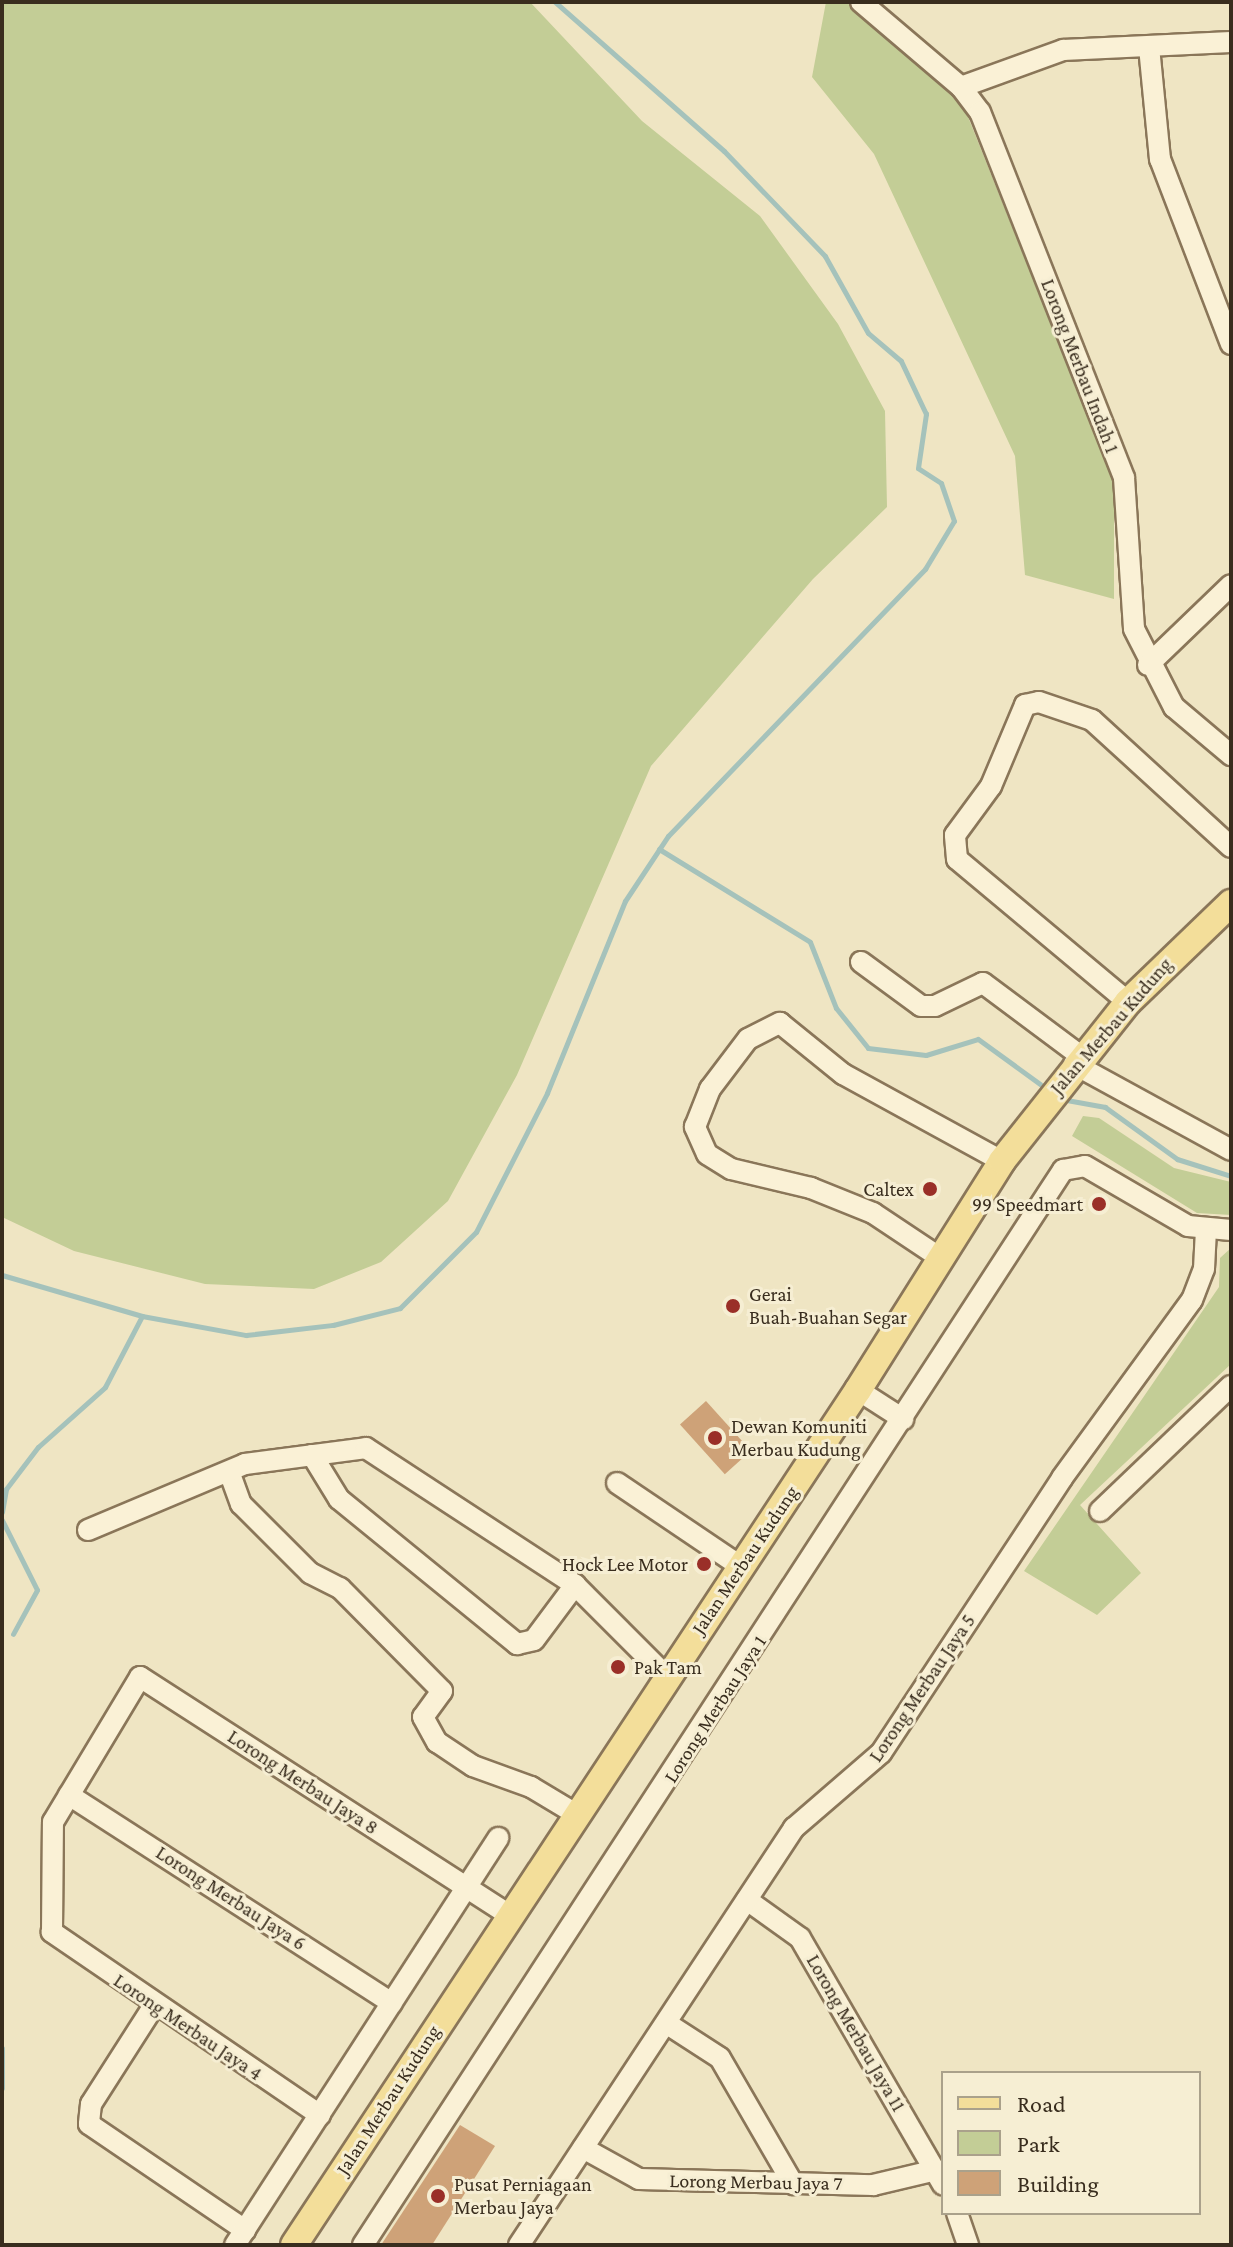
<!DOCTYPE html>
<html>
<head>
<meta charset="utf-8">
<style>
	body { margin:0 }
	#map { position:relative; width:1233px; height:2247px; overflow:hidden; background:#efe5c3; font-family:"Crimson Pro",serif }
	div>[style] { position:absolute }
	.green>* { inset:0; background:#c3cd96 }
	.stream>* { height:5px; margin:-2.5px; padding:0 2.5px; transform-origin:2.5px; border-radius:2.5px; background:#a5c2bb }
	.building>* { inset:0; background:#cea278; transform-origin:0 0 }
	.roads { filter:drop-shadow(2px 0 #8a7659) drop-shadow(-2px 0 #8a7659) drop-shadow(0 2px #8a7659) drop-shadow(0 -2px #8a7659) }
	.minor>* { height:20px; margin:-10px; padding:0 10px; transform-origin:10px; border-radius:10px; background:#faf1d6 }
	.major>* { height:26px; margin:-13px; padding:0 13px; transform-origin:13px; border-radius:13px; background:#f3de9a }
	.dots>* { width:22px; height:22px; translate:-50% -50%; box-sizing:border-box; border:4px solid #f6eed3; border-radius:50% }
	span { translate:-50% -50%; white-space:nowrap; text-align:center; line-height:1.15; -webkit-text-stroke:6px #f6eed3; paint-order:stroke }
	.street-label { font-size:20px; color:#392d1e }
	.poi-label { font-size:20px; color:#392d1e }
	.right { translate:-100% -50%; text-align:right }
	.left { translate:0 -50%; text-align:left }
	.frame { position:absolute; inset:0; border:4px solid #392d1e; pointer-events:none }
	.legend { position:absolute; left:941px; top:2071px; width:260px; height:144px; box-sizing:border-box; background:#f6eed3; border:2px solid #aaa18b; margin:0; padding:10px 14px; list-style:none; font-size:24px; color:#392d1e }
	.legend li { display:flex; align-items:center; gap:16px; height:40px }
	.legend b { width:40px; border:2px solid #aaa18b }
</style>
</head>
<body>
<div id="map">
	<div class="green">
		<div style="clip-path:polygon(2px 2px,530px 2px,642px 121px,760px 216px,838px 324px,885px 411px,887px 507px,813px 579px,651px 766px,517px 1075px,448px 1201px,381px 1262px,314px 1289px,205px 1284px,74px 1251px,2px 1217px)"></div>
		<div style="clip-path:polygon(826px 2px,850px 2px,962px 102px,1114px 480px,1114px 599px,1025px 575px,1015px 456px,874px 154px,812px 77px)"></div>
		<div style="clip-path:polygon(1083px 1116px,1099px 1118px,1174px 1168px,1231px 1182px,1231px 1215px,1197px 1213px,1072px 1136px)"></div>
		<div style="clip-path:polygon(1231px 1248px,1231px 1364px,1080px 1505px,1141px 1573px,1097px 1615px,1024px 1571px,1219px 1287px,1220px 1258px)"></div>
	</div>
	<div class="stream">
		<div style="left:659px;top:849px;width:177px;rotate:31.6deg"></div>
		<div style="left:810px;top:942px;width:71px;rotate:68.5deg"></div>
		<div style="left:836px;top:1008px;width:51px;rotate:51.3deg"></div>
		<div style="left:868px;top:1048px;width:58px;rotate:6.9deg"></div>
		<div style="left:926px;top:1055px;width:54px;rotate:-17.1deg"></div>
		<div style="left:978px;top:1039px;width:77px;rotate:36deg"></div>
		<div style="left:1061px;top:1099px;width:45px;rotate:10.3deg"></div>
		<div style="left:1105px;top:1107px;width:89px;rotate:35.8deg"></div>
		<div style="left:1177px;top:1159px;width:57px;rotate:17.5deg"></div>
		<div style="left:2px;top:1275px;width:146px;rotate:16.3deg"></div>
		<div style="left:142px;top:1316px;width:106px;rotate:10.4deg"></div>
		<div style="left:246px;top:1335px;width:88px;rotate:-6.6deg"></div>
		<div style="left:333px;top:1325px;width:69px;rotate:-14.2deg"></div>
		<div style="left:400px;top:1308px;width:107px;rotate:-45deg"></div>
		<div style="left:476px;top:1232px;width:156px;rotate:-62.9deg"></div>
		<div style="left:547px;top:1093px;width:207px;rotate:-67.9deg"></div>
		<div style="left:625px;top:901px;width:78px;rotate:-56.5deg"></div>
		<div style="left:668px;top:836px;width:371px;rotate:-46.1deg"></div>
		<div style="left:925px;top:569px;width:56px;rotate:-58.9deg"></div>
		<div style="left:954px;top:521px;width:40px;rotate:-108.9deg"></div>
		<div style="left:941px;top:483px;width:27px;rotate:-147deg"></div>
		<div style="left:918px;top:468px;width:55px;rotate:-81.6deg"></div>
		<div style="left:926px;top:414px;width:59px;rotate:-115.3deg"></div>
		<div style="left:901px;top:361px;width:43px;rotate:-139.7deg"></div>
		<div style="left:868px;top:333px;width:88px;rotate:-119.2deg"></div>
		<div style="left:825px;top:256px;width:146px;rotate:-133.9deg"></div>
		<div style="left:724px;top:151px;width:225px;rotate:-138.6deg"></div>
		<div style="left:2px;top:1512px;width:23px;rotate:-80deg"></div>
		<div style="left:6px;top:1489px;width:53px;rotate:-52.7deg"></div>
		<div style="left:38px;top:1447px;width:90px;rotate:-41.8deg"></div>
		<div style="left:105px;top:1387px;width:80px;rotate:-62.5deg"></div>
		<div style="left:2px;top:1520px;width:78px;rotate:63.4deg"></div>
		<div style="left:37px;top:1590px;width:50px;rotate:118.6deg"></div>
		<div style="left:2px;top:2048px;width:40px;rotate:90deg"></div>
	</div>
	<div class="building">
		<div style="left:706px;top:1401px;width:67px;height:35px;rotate:48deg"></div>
		<div style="clip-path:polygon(460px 2125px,495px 2146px,432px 2245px,381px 2245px)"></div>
	</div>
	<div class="roads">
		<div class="minor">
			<div style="left:861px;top:2px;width:131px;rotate:40.4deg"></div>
			<div style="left:961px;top:87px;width:31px;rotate:53deg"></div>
			<div style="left:980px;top:112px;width:393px;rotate:68.5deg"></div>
			<div style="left:1124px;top:478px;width:151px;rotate:86.2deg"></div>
			<div style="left:1134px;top:629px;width:88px;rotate:62.9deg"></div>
			<div style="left:1174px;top:707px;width:75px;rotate:40.1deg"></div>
			<div style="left:1149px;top:47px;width:113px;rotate:84.4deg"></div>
			<div style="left:1160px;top:159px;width:198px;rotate:69deg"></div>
			<div style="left:961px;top:87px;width:109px;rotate:-19.9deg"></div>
			<div style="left:1063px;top:50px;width:168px;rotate:-2.7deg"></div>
			<div style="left:1148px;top:665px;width:115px;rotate:-43.9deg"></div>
			<div style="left:861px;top:962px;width:74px;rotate:36.3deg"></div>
			<div style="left:921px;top:1006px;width:14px"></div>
			<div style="left:935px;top:1006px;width:53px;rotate:-25.6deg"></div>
			<div style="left:983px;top:983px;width:122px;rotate:36.7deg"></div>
			<div style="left:1128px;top:1002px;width:223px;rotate:-140.1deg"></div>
			<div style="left:957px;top:859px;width:24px;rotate:-95deg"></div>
			<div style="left:955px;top:835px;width:61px;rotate:-53.7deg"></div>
			<div style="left:991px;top:786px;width:88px;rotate:-67.2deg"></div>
			<div style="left:1025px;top:705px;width:14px;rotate:-12deg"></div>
			<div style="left:1039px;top:702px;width:56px;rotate:18.8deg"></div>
			<div style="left:1092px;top:720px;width:188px;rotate:42.4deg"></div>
			<div style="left:1074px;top:1064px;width:179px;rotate:28.7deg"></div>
			<div style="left:942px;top:1259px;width:83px;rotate:-146.3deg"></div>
			<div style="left:873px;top:1213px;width:67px;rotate:-158deg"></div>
			<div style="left:811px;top:1188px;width:82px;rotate:-166.6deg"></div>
			<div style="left:731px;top:1169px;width:28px;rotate:-148deg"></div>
			<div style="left:707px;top:1154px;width:30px;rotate:-114deg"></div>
			<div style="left:695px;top:1127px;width:41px;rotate:-68.5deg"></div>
			<div style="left:710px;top:1089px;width:63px;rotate:-52.8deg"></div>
			<div style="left:748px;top:1039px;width:36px;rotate:-27deg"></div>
			<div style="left:780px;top:1023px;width:81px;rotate:39deg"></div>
			<div style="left:843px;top:1074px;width:181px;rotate:28.7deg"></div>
			<div style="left:858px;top:1390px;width:54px;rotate:32.8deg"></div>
			<div style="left:312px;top:1455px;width:52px;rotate:58.5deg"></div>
			<div style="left:339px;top:1499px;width:230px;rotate:39.2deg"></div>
			<div style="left:517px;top:1644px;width:17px;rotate:-13deg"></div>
			<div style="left:534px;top:1640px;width:69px;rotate:-53.3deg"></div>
			<div style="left:230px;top:1474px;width:32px;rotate:70deg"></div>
			<div style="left:241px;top:1504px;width:98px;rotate:45deg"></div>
			<div style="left:310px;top:1573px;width:34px;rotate:27deg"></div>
			<div style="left:340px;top:1588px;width:145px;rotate:45.3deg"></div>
			<div style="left:442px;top:1691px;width:32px;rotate:126deg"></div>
			<div style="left:423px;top:1717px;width:29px;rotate:61deg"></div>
			<div style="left:437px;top:1742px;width:43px;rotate:33.7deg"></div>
			<div style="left:473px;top:1766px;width:62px;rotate:19.9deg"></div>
			<div style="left:531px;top:1787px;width:52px;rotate:31deg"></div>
			<div style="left:617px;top:1483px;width:148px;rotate:34deg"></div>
			<div style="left:1100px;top:1511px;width:181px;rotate:-43.7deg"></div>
			<div style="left:88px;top:1530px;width:170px;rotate:-22.8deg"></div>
			<div style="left:245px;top:1464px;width:122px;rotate:-7.5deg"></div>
			<div style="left:366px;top:1448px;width:250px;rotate:33.2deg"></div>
			<div style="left:575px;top:1585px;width:130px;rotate:45deg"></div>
			<div style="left:69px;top:1795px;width:384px;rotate:32.8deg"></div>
			<div style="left:747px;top:1900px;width:65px;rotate:35.6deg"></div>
			<div style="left:800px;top:1938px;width:285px;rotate:59.9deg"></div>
			<div style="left:155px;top:2004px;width:119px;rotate:122.6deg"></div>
			<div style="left:91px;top:2104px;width:20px;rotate:96deg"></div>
			<div style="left:89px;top:2124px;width:189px;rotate:34.2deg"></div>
			<div style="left:666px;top:2023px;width:64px;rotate:32.9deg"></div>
			<div style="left:720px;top:2058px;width:146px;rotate:59.9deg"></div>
			<div style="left:320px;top:2115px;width:325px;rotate:-145.7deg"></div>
			<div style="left:52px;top:1932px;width:110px;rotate:-89.5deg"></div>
			<div style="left:53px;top:1822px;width:169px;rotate:-59deg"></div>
			<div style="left:140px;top:1677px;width:438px;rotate:32.8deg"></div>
			<div style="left:583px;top:2148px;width:64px;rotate:29deg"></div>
			<div style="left:639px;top:2179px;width:234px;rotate:1.5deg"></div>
			<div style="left:873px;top:2185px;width:65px;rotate:-13.4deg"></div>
			<div style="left:957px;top:2213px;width:34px;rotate:71deg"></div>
			<div style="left:235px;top:2245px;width:485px;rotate:-57.1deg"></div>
			<div style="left:363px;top:2245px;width:1283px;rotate:-56.93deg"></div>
			<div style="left:1063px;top:1170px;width:22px;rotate:-10deg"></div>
			<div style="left:1085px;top:1166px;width:119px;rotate:30.2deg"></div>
			<div style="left:1188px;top:1226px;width:43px;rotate:5.3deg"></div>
			<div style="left:519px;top:2245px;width:500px;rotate:-56.6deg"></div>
			<div style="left:794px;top:1828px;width:115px;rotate:-40.8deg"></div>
			<div style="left:881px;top:1753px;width:329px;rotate:-56.6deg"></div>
			<div style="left:1062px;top:1478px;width:220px;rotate:-53.9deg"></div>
			<div style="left:1192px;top:1300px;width:33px;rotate:-69deg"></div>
			<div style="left:1204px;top:1269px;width:40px;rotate:-87.1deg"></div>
		</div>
		<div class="major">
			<div style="left:294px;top:2245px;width:1024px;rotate:-56.59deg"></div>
			<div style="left:858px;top:1390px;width:271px;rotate:-57.8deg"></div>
			<div style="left:1002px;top:1161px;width:203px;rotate:-51.6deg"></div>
			<div style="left:1128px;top:1002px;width:143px;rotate:-43.9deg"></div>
		</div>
	</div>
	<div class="dots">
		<div style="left:930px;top:1189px;background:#9a2f28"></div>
		<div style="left:1099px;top:1204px;background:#9a2f28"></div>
		<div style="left:733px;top:1306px;background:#9a2f28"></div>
		<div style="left:715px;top:1438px;background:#9a2f28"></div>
		<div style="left:704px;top:1564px;background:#9a2f28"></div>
		<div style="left:618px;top:1667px;background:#9a2f28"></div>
		<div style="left:438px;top:2196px;background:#9a2f28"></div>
	</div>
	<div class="street-label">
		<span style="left:1080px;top:366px;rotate:69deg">Lorong Merbau Indah 1</span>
		<span style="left:1111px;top:1026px;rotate:-49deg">Jalan Merbau Kudung</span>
		<span style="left:745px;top:1560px;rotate:-56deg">Jalan Merbau Kudung</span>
		<span style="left:922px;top:1688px;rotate:-56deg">Lorong Merbau Jaya 5</span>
		<span style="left:715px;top:1709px;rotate:-57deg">Lorong Merbau Jaya 1</span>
		<span style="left:303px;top:1782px;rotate:33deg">Lorong Merbau Jaya 8</span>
		<span style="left:231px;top:1898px;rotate:33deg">Lorong Merbau Jaya 6</span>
		<span style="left:188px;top:2027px;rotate:34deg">Lorong Merbau Jaya 4</span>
		<span style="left:856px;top:2033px;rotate:60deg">Lorong Merbau Jaya 11</span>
		<span style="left:388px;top:2100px;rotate:-57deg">Jalan Merbau Kudung</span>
		<span style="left:756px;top:2182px;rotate:1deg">Lorong Merbau Jaya 7</span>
	</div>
	<div class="poi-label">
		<span class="right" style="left:914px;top:1189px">Caltex</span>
		<span class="right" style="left:1083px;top:1204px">99 Speedmart</span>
		<span class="left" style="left:749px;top:1306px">Gerai<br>Buah-Buahan Segar</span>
		<span class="left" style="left:731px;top:1438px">Dewan Komuniti<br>Merbau Kudung</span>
		<span class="right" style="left:688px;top:1564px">Hock Lee Motor</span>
		<span class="left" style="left:634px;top:1667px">Pak Tam</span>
		<span class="left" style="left:454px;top:2196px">Pusat Perniagaan<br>Merbau Jaya</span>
	</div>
	<div class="frame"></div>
	<ul class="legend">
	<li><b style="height:10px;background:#f3de9a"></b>Road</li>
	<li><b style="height:22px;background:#c3cd96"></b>Park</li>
	<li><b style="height:22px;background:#cea278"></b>Building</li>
	</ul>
</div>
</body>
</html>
